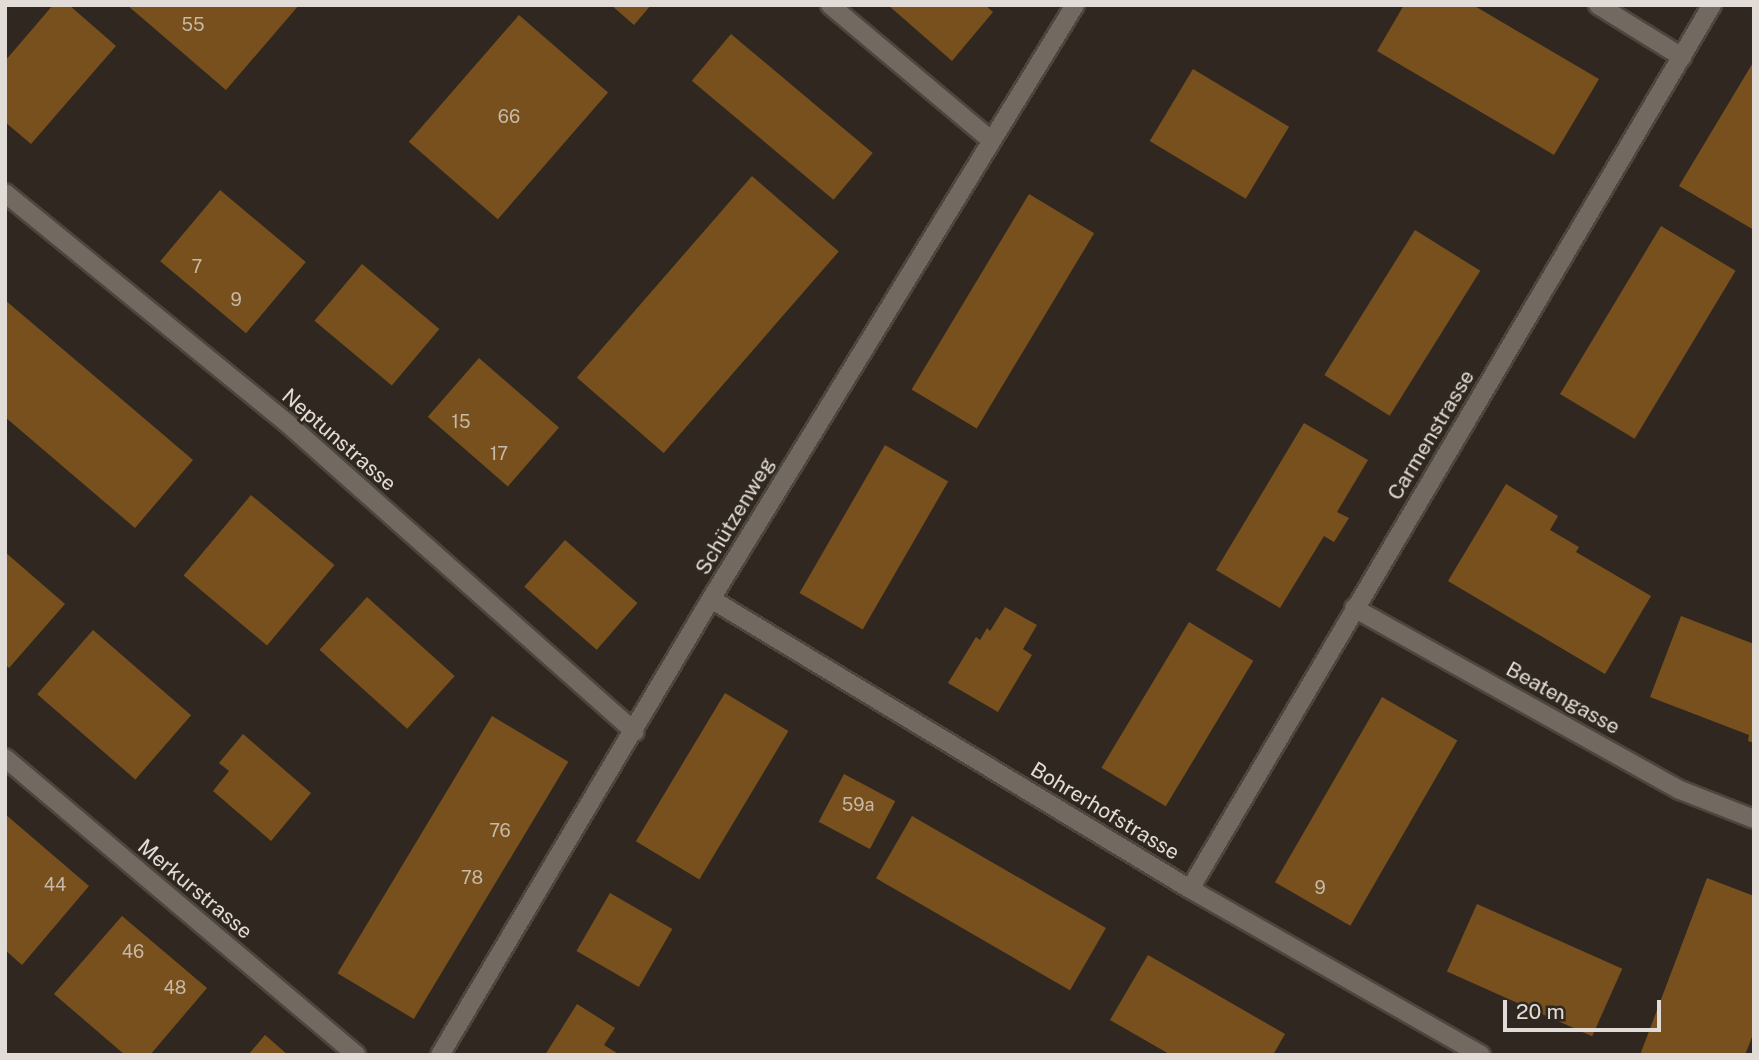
<!DOCTYPE html>
<html>
<head>
<meta charset="utf-8">
<style>
	body { margin:0 }
	#map { position:relative; width:1759px; height:1060px; overflow:hidden; background:#302820; font-family:"Public Sans",sans-serif }
	div>[style] { position:absolute }
	.building>* { inset:0; background:#78501d; transform-origin:0 0 }
	.roads { filter:drop-shadow(2px 0 #4c463f) drop-shadow(-2px 0 #4c463f) drop-shadow(0 2px #4c463f) drop-shadow(0 -2px #4c463f) }
	.minor>* { height:18px; margin:-9px; padding:0 9px; transform-origin:9px; border-radius:9px; background:#726960 }
	span { translate:-50% -50%; white-space:nowrap; text-align:center; line-height:1.15; -webkit-text-stroke:5px #302820; paint-order:stroke }
	.number-label { font-size:18px; color:#c7b9a8 }
	.number-label span { -webkit-text-stroke-width:0 }
	.street-label { font-size:21px; color:#e1dcd7 }
	.frame { position:absolute; inset:0; border:7px solid #e1dcd7; pointer-events:none }
	.scale { position:absolute; left:1503px; top:1000px; width:158px; height:32px; box-sizing:border-box; border:4px solid #e1dcd7; border-top:0; padding-left:9px; font-size:21px; line-height:24px; white-space:nowrap; color:#e1dcd7; -webkit-text-stroke:5px #302820; paint-order:stroke }
</style>
</head>
<body>
<div id="map">
	<div class="building">
		<div style="clip-path:polygon(53px 5px,69px 5px,116px 46px,31px 144px,5px 122px,5px 61px)"></div>
		<div style="clip-path:polygon(127px 5px,299px 5px,226px 90px)"></div>
		<div style="clip-path:polygon(611px 5px,651px 5px,634px 25px)"></div>
		<div style="clip-path:polygon(888px 5px,985px 5px,993px 12px,952px 61px)"></div>
		<div style="clip-path:polygon(1404px 5px,1473px 5px,1599px 79px,1554px 155px,1377px 51px)"></div>
		<div style="left:519px;top:15px;width:118px;height:168px;rotate:41deg"></div>
		<div style="left:731px;top:34px;width:185px;height:61px;rotate:40deg"></div>
		<div style="clip-path:polygon(1754px 61px,1754px 230px,1679px 186px)"></div>
		<div style="left:1193px;top:69px;width:112px;height:84px;rotate:31deg"></div>
		<div style="left:752px;top:176px;width:115px;height:267px;rotate:41deg"></div>
		<div style="left:220px;top:190px;width:112px;height:93px;rotate:40deg"></div>
		<div style="left:1029px;top:194px;width:76px;height:228px;rotate:31deg"></div>
		<div style="left:1661px;top:226px;width:87px;height:196px;rotate:31deg"></div>
		<div style="left:1415px;top:230px;width:77px;height:171px;rotate:32deg"></div>
		<div style="left:362px;top:264px;width:101px;height:74px;rotate:40deg"></div>
		<div style="clip-path:polygon(5px 300px,193px 460px,135px 528px,5px 417px)"></div>
		<div style="left:479px;top:358px;width:106px;height:78px;rotate:41deg"></div>
		<div style="clip-path:polygon(1304px 423px,1368px 460px,1337px 512px,1349px 518px,1334px 542px,1324px 536px,1280px 608px,1216px 570px)"></div>
		<div style="left:885px;top:445px;width:73px;height:171px;rotate:30deg"></div>
		<div style="clip-path:polygon(1506px 484px,1558px 516px,1550px 530px,1579px 547px,1576px 552px,1651px 596px,1605px 674px,1448px 581px)"></div>
		<div style="left:251px;top:495px;width:109px;height:105px;rotate:40deg"></div>
		<div style="left:565px;top:540px;width:96px;height:62px;rotate:41deg"></div>
		<div style="clip-path:polygon(5px 552px,65px 604px,9px 668px,5px 664px)"></div>
		<div style="left:367px;top:597px;width:118px;height:71px;rotate:42deg"></div>
		<div style="clip-path:polygon(1005px 607px,1037px 625px,1023px 649px,1032px 655px,998px 712px,948px 683px,976px 637px,980px 640px,987px 628px,990px 631px)"></div>
		<div style="clip-path:polygon(1681px 616px,1754px 644px,1754px 743px,1748px 741px,1749px 735px,1650px 697px)"></div>
		<div style="left:1189px;top:622px;width:75px;height:170px;rotate:31deg"></div>
		<div style="left:93px;top:630px;width:130px;height:85px;rotate:41deg"></div>
		<div style="left:725px;top:693px;width:74px;height:173px;rotate:31deg"></div>
		<div style="left:1382px;top:697px;width:87px;height:214px;rotate:30deg"></div>
		<div style="left:492px;top:716px;width:89px;height:300px;rotate:31deg"></div>
		<div style="clip-path:polygon(243px 734px,311px 793px,271px 841px,213px 791px,229px 771px,219px 763px)"></div>
		<div style="left:844px;top:774px;width:58px;height:54px;rotate:28deg"></div>
		<div style="clip-path:polygon(5px 814px,89px 886px,22px 965px,5px 950px)"></div>
		<div style="left:912px;top:816px;width:224px;height:72px;rotate:30deg"></div>
		<div style="clip-path:polygon(1707px 878px,1754px 896px,1754px 1032px,1745px 1055px,1640px 1055px)"></div>
		<div style="left:610px;top:893px;width:72px;height:67px;rotate:30deg"></div>
		<div style="left:1477px;top:904px;width:159px;height:74px;rotate:24deg"></div>
		<div style="clip-path:polygon(122px 916px,207px 988px,150px 1055px,125px 1055px,54px 994px)"></div>
		<div style="clip-path:polygon(1148px 955px,1285px 1034px,1273px 1055px,1171px 1055px,1110px 1020px)"></div>
		<div style="clip-path:polygon(577px 1004px,615px 1028px,604px 1045px,620px 1055px,545px 1055px)"></div>
		<div style="clip-path:polygon(265px 1035px,288px 1055px,248px 1055px)"></div>
	</div>
	<div class="roads">
		<div class="minor">
			<div style="left:830px;top:5px;width:210px;rotate:40deg"></div>
			<div style="left:1598px;top:5px;width:99px;rotate:31.8deg"></div>
			<div style="left:5px;top:193px;width:364px;rotate:39.2deg"></div>
			<div style="left:287px;top:423px;width:465px;rotate:41.6deg"></div>
			<div style="left:711px;top:599px;width:560px;rotate:31.19deg"></div>
			<div style="left:1190px;top:889px;width:335px;rotate:29.7deg"></div>
			<div style="left:1354px;top:608px;width:373px;rotate:29.2deg"></div>
			<div style="left:1680px;top:790px;width:79px;rotate:21.4deg"></div>
			<div style="left:5px;top:758px;width:460px;rotate:40.2deg"></div>
			<div style="left:1190px;top:889px;width:1027px;rotate:-59.44deg"></div>
			<div style="left:440px;top:1055px;width:530px;rotate:-59.28deg"></div>
			<div style="left:711px;top:599px;width:697px;rotate:-58.5deg"></div>
		</div>
	</div>
	<div class="number-label">
		<span style="left:193px;top:25px">55</span>
		<span style="left:509px;top:117px">66</span>
		<span style="left:197px;top:267px">7</span>
		<span style="left:236px;top:300px">9</span>
		<span style="left:461px;top:422px">15</span>
		<span style="left:499px;top:454px">17</span>
		<span style="left:858px;top:805px">59a</span>
		<span style="left:500px;top:831px">76</span>
		<span style="left:472px;top:878px">78</span>
		<span style="left:55px;top:885px">44</span>
		<span style="left:1320px;top:888px">9</span>
		<span style="left:133px;top:952px">46</span>
		<span style="left:175px;top:988px">48</span>
	</div>
	<div class="street-label">
		<span style="left:1431px;top:435px;rotate:-59deg">Carmenstrasse</span>
		<span style="left:339px;top:440px;rotate:41deg">Neptunstrasse</span>
		<span style="left:735px;top:516px;rotate:-59deg">Schützenweg</span>
		<span style="left:1563px;top:698px;rotate:29deg">Beatengasse</span>
		<span style="left:1105px;top:811px;rotate:31deg">Bohrerhofstrasse</span>
		<span style="left:195px;top:889px;rotate:40deg">Merkurstrasse</span>
	</div>
	<div class="frame"></div>
	<div class="scale">20 m</div>
</div>
</body>
</html>
